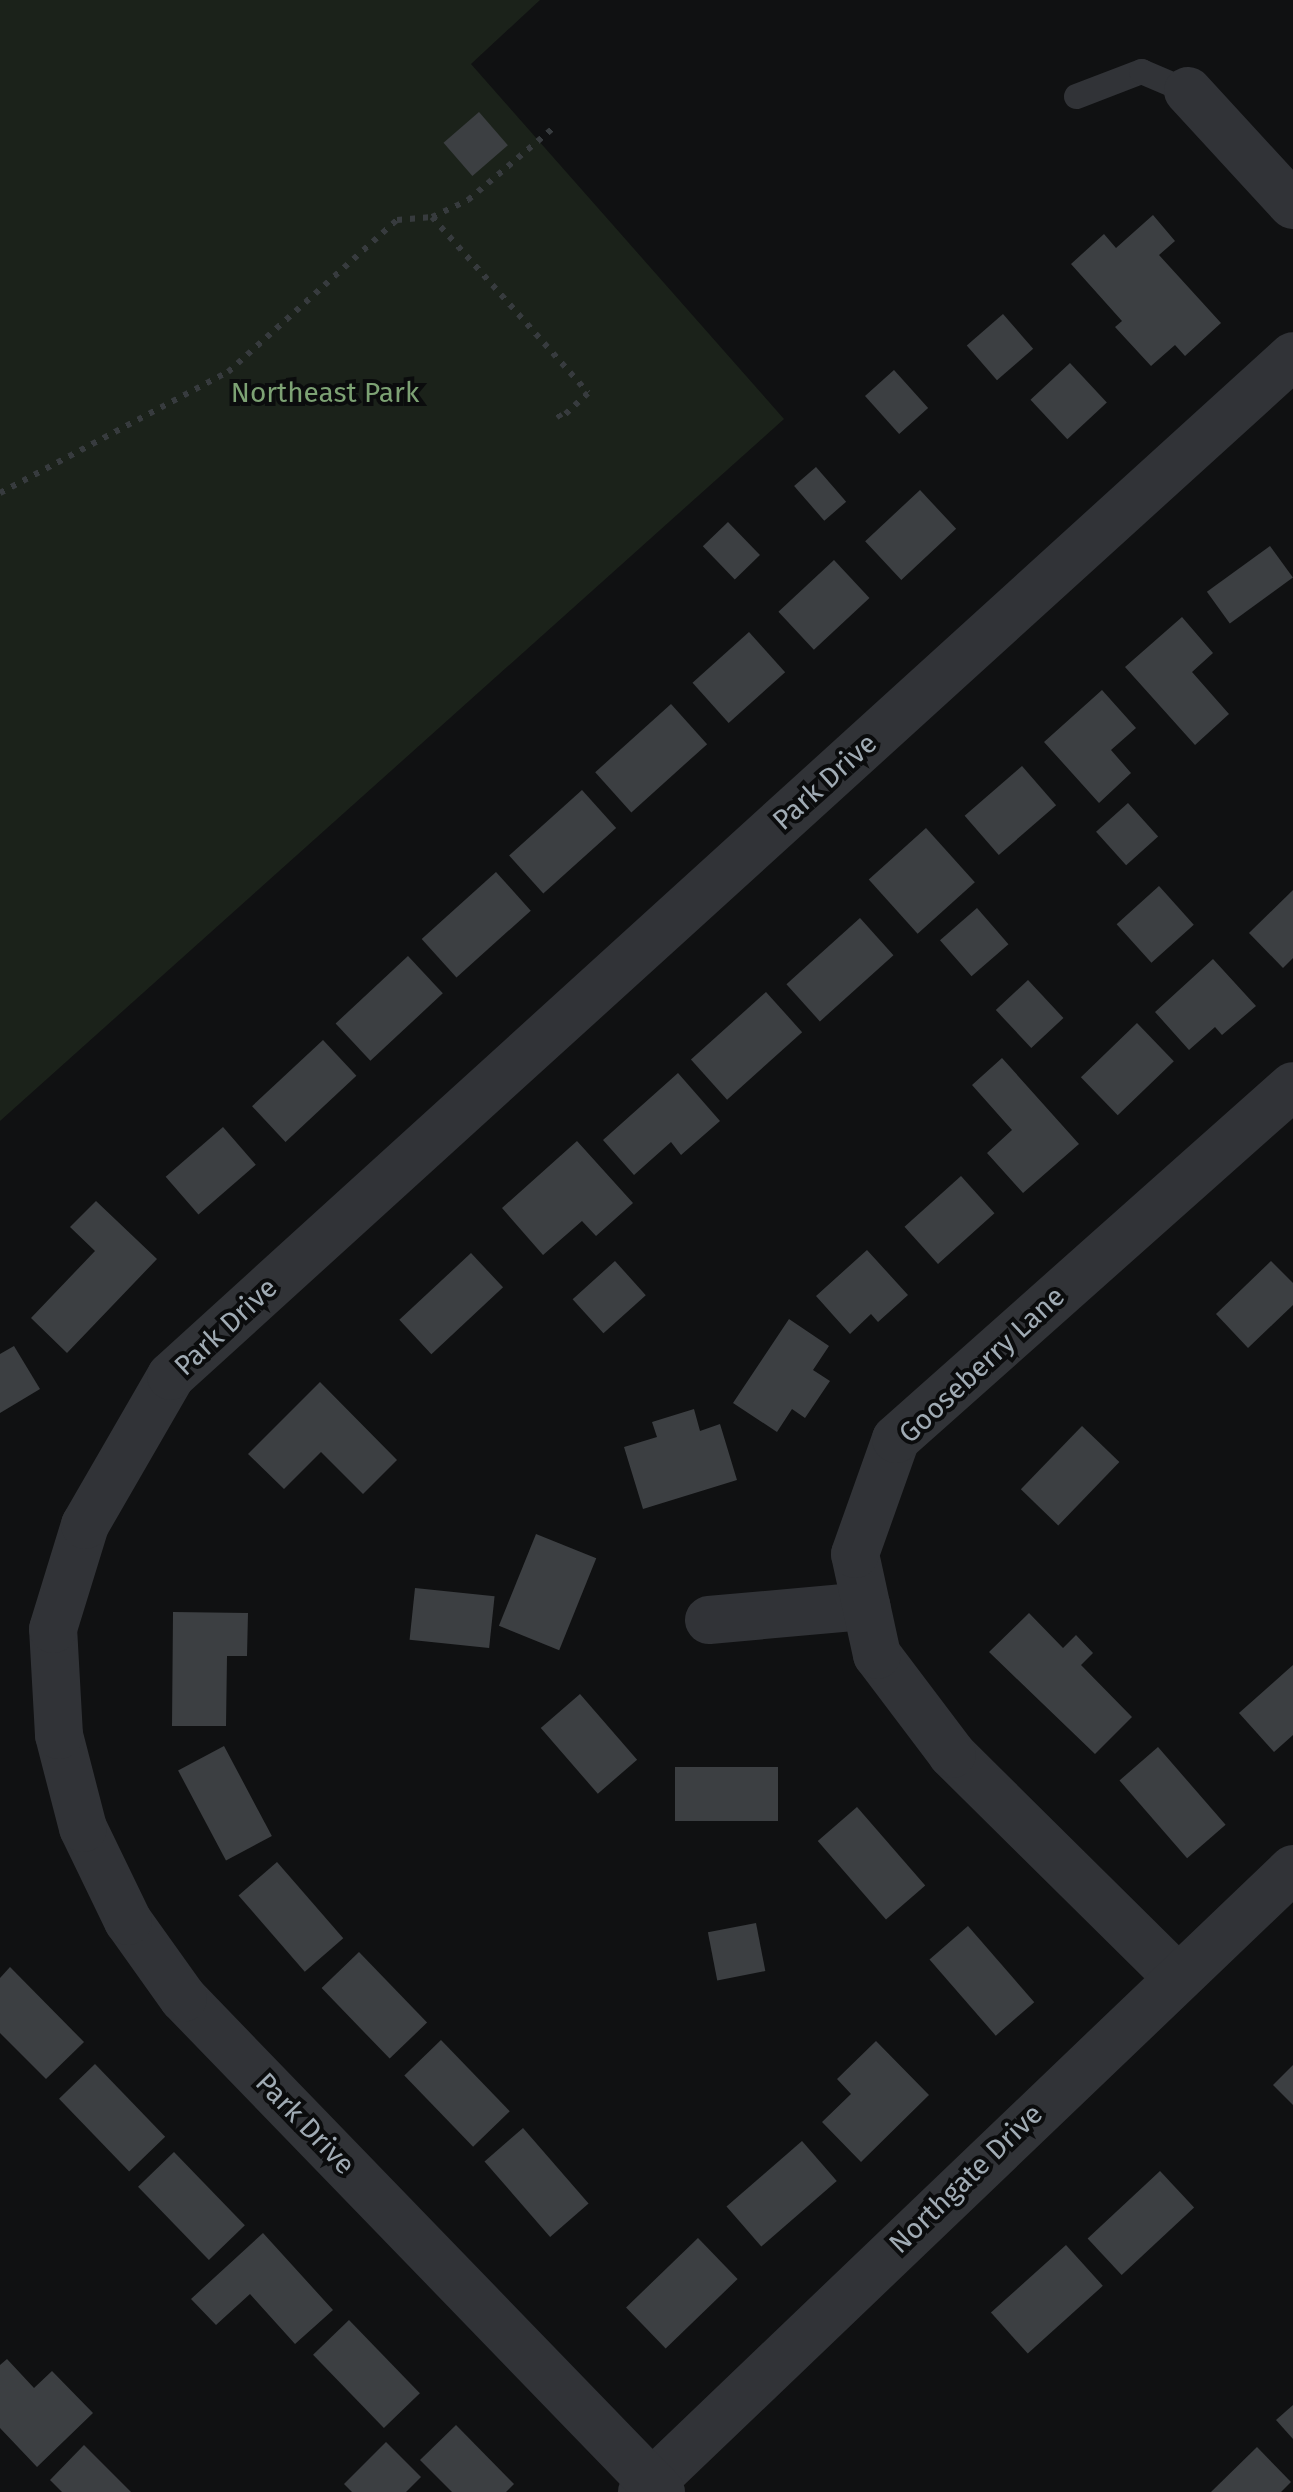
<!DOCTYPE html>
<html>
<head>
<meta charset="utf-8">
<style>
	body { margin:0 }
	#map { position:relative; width:1293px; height:2492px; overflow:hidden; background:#101112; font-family:"Fira Sans",sans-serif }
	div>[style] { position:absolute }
	.green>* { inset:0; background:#1b221a }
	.building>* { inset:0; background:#3c3f42; transform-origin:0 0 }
	.path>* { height:6px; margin-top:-3px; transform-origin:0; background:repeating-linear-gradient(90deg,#373b3e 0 5px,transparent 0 13px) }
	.lane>* { height:25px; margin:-12.5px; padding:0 12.5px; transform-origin:12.5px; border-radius:12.5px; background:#313337 }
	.street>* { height:48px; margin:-24px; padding:0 24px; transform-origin:24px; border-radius:24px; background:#313337 }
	span { translate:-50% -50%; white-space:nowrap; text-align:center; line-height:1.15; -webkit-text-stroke:8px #0b0c0d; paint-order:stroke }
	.park-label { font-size:28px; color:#7da274 }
	.street-label { font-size:28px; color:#a0abb4 }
</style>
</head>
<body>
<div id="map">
	<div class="green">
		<div style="clip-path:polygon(0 0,540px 0,471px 64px,784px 419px,0 1121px)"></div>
	</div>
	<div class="building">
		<div style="left:479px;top:112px;width:44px;height:47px;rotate:49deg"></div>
		<div style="clip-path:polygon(1153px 215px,1175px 241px,1159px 255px,1221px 323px,1185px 356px,1175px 345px,1151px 366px,1115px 327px,1122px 321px,1071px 264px,1104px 234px,1116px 248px)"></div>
		<div style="left:1003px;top:314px;width:46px;height:48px;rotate:49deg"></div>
		<div style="left:1070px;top:363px;width:54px;height:54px;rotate:47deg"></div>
		<div style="left:894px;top:370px;width:51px;height:39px;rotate:48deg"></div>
		<div style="left:816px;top:467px;width:46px;height:29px;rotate:49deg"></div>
		<div style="left:920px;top:490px;width:53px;height:75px;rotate:47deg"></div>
		<div style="left:728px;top:522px;width:46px;height:35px;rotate:46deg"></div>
		<div style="left:1270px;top:546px;width:39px;height:78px;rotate:54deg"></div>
		<div style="left:834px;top:560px;width:52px;height:76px;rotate:47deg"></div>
		<div style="clip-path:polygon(1182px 617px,1213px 653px,1192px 672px,1229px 714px,1195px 745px,1125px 667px)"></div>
		<div style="left:749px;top:632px;width:54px;height:76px;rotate:48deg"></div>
		<div style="clip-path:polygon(1102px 690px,1136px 728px,1111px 750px,1131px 773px,1099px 803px,1044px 742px)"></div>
		<div style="left:671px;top:704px;width:54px;height:102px;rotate:48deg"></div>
		<div style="left:1022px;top:766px;width:52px;height:76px;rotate:49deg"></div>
		<div style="left:582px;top:790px;width:51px;height:98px;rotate:48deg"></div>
		<div style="left:1128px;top:803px;width:45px;height:43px;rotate:48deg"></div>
		<div style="left:926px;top:828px;width:73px;height:77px;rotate:48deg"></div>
		<div style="left:496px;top:872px;width:52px;height:100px;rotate:48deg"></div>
		<div style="left:1159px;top:886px;width:52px;height:57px;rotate:48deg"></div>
		<div style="clip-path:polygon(1293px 890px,1293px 958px,1283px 968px,1249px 933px)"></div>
		<div style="left:977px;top:908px;width:48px;height:49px;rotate:49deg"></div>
		<div style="left:860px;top:918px;width:50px;height:99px;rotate:48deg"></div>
		<div style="left:408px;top:956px;width:51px;height:99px;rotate:47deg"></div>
		<div style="clip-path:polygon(1213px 959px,1256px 1006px,1222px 1035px,1215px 1027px,1189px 1050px,1155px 1012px)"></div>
		<div style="left:1028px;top:980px;width:52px;height:44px;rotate:47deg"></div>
		<div style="left:766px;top:992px;width:54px;height:101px;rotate:48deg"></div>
		<div style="left:1137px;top:1023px;width:53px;height:78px;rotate:46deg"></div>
		<div style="left:323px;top:1040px;width:49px;height:97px;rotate:47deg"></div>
		<div style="clip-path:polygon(1002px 1058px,1079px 1144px,1023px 1193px,987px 1153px,1012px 1130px,972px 1085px)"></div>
		<div style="clip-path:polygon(678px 1073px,720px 1121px,681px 1155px,671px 1142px,634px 1175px,603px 1140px)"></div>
		<div style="left:223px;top:1127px;width:50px;height:76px;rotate:49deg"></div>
		<div style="clip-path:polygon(577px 1141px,633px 1203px,596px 1236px,582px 1221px,543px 1255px,502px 1208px)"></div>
		<div style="left:961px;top:1176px;width:50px;height:76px;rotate:48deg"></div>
		<div style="clip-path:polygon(96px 1201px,157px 1259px,67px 1353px,31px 1318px,95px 1251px,70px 1227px)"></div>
		<div style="clip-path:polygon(867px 1250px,908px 1295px,878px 1322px,871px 1314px,850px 1334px,816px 1296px)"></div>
		<div style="left:471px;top:1253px;width:47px;height:98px;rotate:47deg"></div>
		<div style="left:615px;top:1261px;width:46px;height:57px;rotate:48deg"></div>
		<div style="clip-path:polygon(1271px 1261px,1293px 1283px,1293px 1305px,1248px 1348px,1216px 1314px)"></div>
		<div style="clip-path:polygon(789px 1319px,829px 1346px,813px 1370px,830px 1381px,805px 1418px,792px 1409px,777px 1432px,733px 1403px)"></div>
		<div style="clip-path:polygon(14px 1346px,40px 1389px,0 1413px,0 1354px)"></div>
		<div style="clip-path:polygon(320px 1382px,397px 1460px,363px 1494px,321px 1452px,284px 1489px,248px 1454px)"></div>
		<div style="clip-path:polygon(694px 1409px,700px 1431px,720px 1424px,737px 1480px,643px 1509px,624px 1447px,657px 1437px,652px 1422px)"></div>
		<div style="left:1082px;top:1426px;width:52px;height:88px;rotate:44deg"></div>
		<div style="left:536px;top:1534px;width:65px;height:99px;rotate:22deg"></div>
		<div style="left:415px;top:1588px;width:80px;height:52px;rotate:6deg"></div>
		<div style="clip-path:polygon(173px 1612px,248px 1613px,247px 1656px,227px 1656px,226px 1726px,172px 1726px)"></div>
		<div style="clip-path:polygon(1029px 1613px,1063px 1648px,1076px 1635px,1093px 1653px,1081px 1665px,1132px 1717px,1095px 1754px,989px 1652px)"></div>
		<div style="clip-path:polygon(1293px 1665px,1293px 1735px,1274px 1752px,1239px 1713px)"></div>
		<div style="left:580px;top:1694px;width:87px;height:52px;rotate:49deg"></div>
		<div style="left:224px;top:1746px;width:102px;height:52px;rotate:62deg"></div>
		<div style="left:1158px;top:1747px;width:103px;height:51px;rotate:49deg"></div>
		<div style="left:675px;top:1767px;width:103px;height:54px"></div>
		<div style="left:857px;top:1807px;width:104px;height:52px;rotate:49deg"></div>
		<div style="left:277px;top:1862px;width:101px;height:51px;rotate:49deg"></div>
		<div style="left:756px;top:1923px;width:49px;height:49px;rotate:79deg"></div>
		<div style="left:968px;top:1926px;width:101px;height:51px;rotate:49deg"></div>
		<div style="left:359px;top:1952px;width:98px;height:52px;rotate:46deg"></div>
		<div style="clip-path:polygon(10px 1967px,84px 2042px,46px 2079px,0 2033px,0 1978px)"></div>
		<div style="left:441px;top:2040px;width:99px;height:51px;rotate:46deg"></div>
		<div style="clip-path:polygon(876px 2041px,929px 2095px,861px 2162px,822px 2122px,851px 2094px,837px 2079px)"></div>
		<div style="left:95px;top:2064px;width:101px;height:50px;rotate:46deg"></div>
		<div style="clip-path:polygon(1293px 2065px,1293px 2105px,1273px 2085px)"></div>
		<div style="left:523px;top:2128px;width:100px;height:51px;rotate:49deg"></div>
		<div style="left:802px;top:2141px;width:53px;height:100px;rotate:49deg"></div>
		<div style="left:174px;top:2152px;width:102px;height:50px;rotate:46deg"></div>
		<div style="left:1160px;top:2171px;width:50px;height:99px;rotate:47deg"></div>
		<div style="clip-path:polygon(263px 2233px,333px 2310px,295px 2344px,250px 2294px,216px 2325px,191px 2299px)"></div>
		<div style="left:698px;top:2238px;width:57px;height:100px;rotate:46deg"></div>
		<div style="left:1066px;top:2245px;width:55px;height:101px;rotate:48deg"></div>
		<div style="left:349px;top:2320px;width:102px;height:50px;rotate:46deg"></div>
		<div style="clip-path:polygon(7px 2359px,34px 2388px,52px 2371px,93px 2413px,37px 2467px,0 2428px,0 2365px)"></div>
		<div style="clip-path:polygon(1293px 2405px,1293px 2439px,1276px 2420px)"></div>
		<div style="clip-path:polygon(456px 2425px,514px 2484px,506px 2492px,452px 2492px,420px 2460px)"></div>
		<div style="clip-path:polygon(386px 2442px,421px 2477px,406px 2492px,352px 2492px,344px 2484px)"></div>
		<div style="clip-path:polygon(84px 2445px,131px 2492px,62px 2492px,50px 2480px)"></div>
		<div style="clip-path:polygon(1257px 2447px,1291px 2482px,1281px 2492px,1211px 2492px)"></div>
	</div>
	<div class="path">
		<div style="left:432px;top:217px;width:235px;rotate:48.4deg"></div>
		<div style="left:588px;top:393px;width:37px;rotate:137deg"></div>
		<div style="left:561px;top:418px;width:11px;rotate:-128deg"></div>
		<div style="left:0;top:493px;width:258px;rotate:-28deg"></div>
		<div style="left:228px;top:372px;width:227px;rotate:-42deg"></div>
		<div style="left:397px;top:220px;width:35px;rotate:-5deg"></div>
		<div style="left:432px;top:217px;width:40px;rotate:-25deg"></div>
		<div style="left:468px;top:200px;width:110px;rotate:-40.2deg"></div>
	</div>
	<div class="lane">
		<div style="left:1076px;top:96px;width:70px;rotate:-21deg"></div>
		<div style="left:1141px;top:71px;width:51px;rotate:23.1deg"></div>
	</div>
	<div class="street">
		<div style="left:1188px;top:91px;width:155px;rotate:47.4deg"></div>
		<div style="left:709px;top:1620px;width:158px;rotate:-5.1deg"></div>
		<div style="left:1175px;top:1975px;width:314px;rotate:-135.3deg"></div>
		<div style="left:952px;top:1754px;width:124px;rotate:-127.1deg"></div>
		<div style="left:877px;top:1655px;width:103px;rotate:-102.3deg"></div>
		<div style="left:855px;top:1554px;width:122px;rotate:-70.4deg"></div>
		<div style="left:896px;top:1439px;width:531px;rotate:-41.64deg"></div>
		<div style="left:642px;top:2492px;width:901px;rotate:-43.74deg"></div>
		<div style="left:661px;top:2492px;width:687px;rotate:-134.06deg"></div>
		<div style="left:183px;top:1998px;width:95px;rotate:-125.5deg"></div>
		<div style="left:128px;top:1921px;width:103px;rotate:-115.8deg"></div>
		<div style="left:83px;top:1828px;width:96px;rotate:-104.5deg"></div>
		<div style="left:59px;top:1735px;width:106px;rotate:-93.2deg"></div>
		<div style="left:53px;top:1629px;width:109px;rotate:-72.9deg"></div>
		<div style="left:85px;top:1525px;width:172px;rotate:-60deg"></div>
		<div style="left:171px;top:1376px;width:1516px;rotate:-42.27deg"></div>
	</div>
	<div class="park-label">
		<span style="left:325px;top:393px">Northeast Park</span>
	</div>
	<div class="street-label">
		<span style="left:825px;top:782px;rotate:-42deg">Park Drive</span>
		<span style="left:226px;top:1327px;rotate:-43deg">Park Drive</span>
		<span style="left:982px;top:1365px;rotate:-43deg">Gooseberry Lane</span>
		<span style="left:305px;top:2124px;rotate:46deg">Park Drive</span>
		<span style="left:966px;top:2179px;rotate:-44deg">Northgate Drive</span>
	</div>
</div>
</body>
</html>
